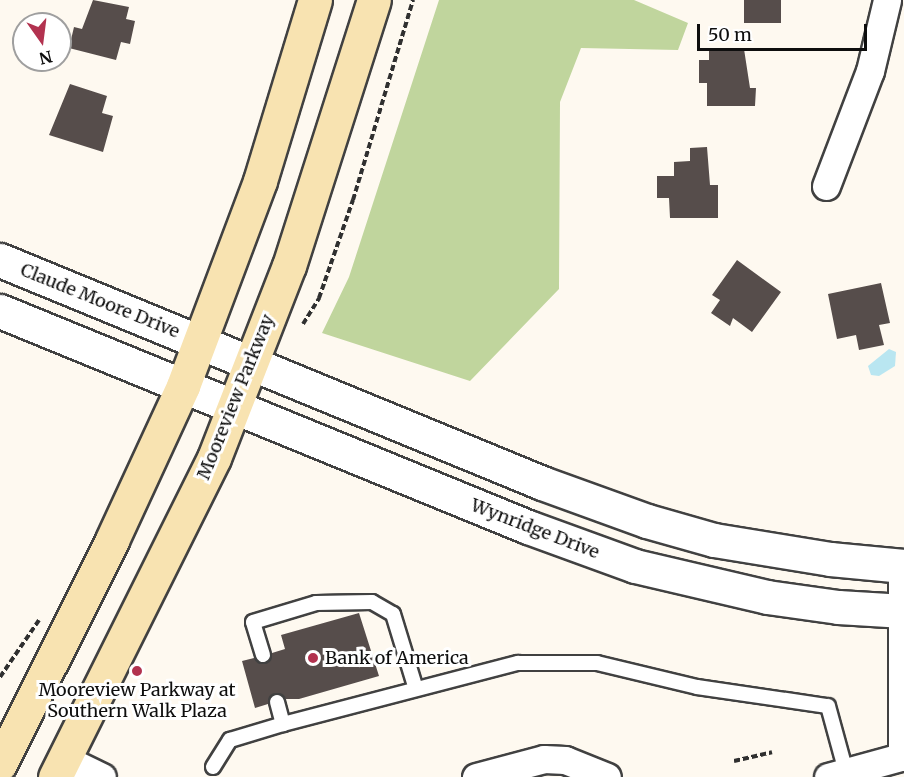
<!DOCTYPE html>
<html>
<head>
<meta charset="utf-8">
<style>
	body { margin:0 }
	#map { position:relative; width:904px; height:777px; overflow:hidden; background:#fef9f0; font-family:Merriweather,serif }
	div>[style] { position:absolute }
	.forest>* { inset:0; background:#c0d59d }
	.water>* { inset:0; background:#b9e6f1 }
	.building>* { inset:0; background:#564d4b; transform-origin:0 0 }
	.path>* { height:4px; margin-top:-2px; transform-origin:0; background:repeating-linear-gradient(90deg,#303030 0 6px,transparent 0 9px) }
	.roads { filter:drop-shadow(2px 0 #414141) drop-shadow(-2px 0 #414141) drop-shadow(0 2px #414141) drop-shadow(0 -2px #414141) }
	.service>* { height:14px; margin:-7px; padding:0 7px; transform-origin:7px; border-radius:7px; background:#fff }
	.minor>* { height:27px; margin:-13.5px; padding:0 13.5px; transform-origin:13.5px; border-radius:13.5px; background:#fff }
	.tertiary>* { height:33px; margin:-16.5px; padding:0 16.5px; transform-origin:16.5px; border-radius:16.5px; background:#fff }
	.secondary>* { height:33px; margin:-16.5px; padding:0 16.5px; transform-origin:16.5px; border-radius:16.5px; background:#f8e3b1 }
	.dots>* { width:16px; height:16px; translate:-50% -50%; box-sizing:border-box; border:3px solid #fff; border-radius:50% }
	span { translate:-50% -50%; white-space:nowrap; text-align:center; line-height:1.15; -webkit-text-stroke:6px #fff; paint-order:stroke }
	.street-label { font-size:18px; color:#0e0e0e }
	.poi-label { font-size:18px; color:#0e0e0e }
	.left { translate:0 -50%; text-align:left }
	.north { position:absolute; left:12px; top:12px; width:60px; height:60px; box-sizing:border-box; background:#fff; border:2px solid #9f9f9f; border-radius:50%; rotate:166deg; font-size:16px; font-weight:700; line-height:24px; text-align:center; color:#0e0e0e }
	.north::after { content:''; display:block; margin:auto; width:21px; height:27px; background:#b2324f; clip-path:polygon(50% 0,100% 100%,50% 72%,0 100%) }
	.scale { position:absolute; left:697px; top:24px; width:170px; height:27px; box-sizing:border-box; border:3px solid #0e0e0e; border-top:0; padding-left:8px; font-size:18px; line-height:21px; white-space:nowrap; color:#0e0e0e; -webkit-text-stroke:4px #fff; paint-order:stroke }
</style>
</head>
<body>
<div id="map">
	<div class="forest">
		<div style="clip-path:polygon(439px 0,634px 0,688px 23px,678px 50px,581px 48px,560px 102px,559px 289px,470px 381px,322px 333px,349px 277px)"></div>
	</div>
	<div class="water">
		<div style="clip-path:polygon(889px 349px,896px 352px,895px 366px,879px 376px,871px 375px,868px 366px)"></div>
	</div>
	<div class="building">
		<div style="clip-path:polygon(93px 0,129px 7px,126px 19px,135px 21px,130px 44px,121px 42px,116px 60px,69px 48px,74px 27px,82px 29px)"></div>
		<div style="left:744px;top:0;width:37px;height:23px"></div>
		<div style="clip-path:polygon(709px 49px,744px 49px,750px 88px,756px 88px,755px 106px,707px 106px,707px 83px,699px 83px,699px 60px,709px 60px)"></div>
		<div style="clip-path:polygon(70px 84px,107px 96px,102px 113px,113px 116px,103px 152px,49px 135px)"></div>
		<div style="clip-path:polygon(707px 147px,710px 185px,718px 185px,718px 218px,670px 218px,669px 198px,657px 198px,657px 176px,674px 176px,674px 162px,690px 161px,690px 148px)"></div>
		<div style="clip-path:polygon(737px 260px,781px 292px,752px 332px,733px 318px,730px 326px,711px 313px,720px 300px,712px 295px)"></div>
		<div style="clip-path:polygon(881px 283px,890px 323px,879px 325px,884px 345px,859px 350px,856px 335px,837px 339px,828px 294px)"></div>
		<div style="clip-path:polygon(359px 613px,379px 676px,299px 699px,286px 699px,275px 693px,268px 704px,255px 708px,242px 661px,254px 658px,266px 663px,272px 653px,285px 649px,281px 635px)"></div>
	</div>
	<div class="path">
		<div style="left:303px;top:324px;width:31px;rotate:-58deg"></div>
		<div style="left:319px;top:298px;width:104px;rotate:-70.9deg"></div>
		<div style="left:353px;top:200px;width:209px;rotate:-73.3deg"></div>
		<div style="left:0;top:677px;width:69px;rotate:-55.6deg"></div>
		<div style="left:734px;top:761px;width:39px;rotate:-13deg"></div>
	</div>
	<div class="roads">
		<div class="service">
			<div style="left:263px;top:655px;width:34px;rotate:-107deg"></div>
			<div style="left:253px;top:622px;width:66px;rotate:-16.8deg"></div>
			<div style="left:316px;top:603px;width:56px;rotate:-1deg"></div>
			<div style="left:372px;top:602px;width:24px;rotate:30deg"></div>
			<div style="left:393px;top:614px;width:78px;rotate:73deg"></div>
			<div style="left:277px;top:702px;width:23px;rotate:75deg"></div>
			<div style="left:213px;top:767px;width:32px;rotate:-58deg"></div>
			<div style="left:230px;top:740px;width:55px;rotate:-16.8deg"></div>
			<div style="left:283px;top:724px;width:243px;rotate:-14.6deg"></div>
			<div style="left:518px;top:663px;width:79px"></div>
			<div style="left:597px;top:663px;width:103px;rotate:13.5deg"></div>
			<div style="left:697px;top:687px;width:132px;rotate:8.3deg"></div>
			<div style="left:828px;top:706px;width:68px;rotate:74.7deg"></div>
		</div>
		<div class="minor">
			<div style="left:826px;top:186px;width:123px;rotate:-69.1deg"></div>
			<div style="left:870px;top:71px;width:73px;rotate:-76.5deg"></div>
			<div style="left:902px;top:757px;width:191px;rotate:-90deg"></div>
			<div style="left:65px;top:759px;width:41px;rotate:25.9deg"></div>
			<div style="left:476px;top:777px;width:70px;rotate:-14.8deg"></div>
			<div style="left:544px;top:759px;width:21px;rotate:3deg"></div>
			<div style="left:565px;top:760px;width:45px;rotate:22deg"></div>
			<div style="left:828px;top:777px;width:79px;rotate:-15.4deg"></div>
		</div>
		<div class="tertiary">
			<div style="left:0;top:260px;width:586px;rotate:22.36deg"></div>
			<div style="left:542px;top:483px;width:112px;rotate:19.9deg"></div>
			<div style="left:647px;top:521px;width:70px;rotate:15.8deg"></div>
			<div style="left:714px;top:540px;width:118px;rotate:9.3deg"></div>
			<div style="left:830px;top:559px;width:74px;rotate:5.4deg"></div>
			<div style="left:0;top:311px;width:570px;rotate:22.25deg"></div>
			<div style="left:528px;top:527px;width:114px;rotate:20deg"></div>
			<div style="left:635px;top:566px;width:136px;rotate:13.2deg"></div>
			<div style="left:767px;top:597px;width:72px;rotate:8deg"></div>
			<div style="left:838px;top:607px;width:66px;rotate:3.5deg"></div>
		</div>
		<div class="secondary">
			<div style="left:0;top:764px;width:250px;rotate:-63.4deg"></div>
			<div style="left:112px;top:540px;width:170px;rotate:-65.2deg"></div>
			<div style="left:183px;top:386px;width:219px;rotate:-69.4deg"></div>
			<div style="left:260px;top:181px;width:189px;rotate:-73.1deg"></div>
			<div style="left:55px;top:777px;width:356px;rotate:-63.5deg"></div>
			<div style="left:214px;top:458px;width:206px;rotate:-68.7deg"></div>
			<div style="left:289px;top:266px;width:279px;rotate:-72.3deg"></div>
		</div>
	</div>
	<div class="dots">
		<div style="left:313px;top:658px;background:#b2324f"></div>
		<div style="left:137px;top:671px;background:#b2324f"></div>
	</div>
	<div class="street-label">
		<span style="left:100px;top:301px;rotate:22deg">Claude Moore Drive</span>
		<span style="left:236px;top:397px;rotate:-68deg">Mooreview Parkway</span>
		<span style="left:535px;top:529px;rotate:21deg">Wynridge Drive</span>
	</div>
	<div class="poi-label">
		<span class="left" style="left:325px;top:658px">Bank of America</span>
		<span style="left:137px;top:701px">Mooreview Parkway at<br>Southern Walk Plaza</span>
	</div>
	<div class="north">N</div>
	<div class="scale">50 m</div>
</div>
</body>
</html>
